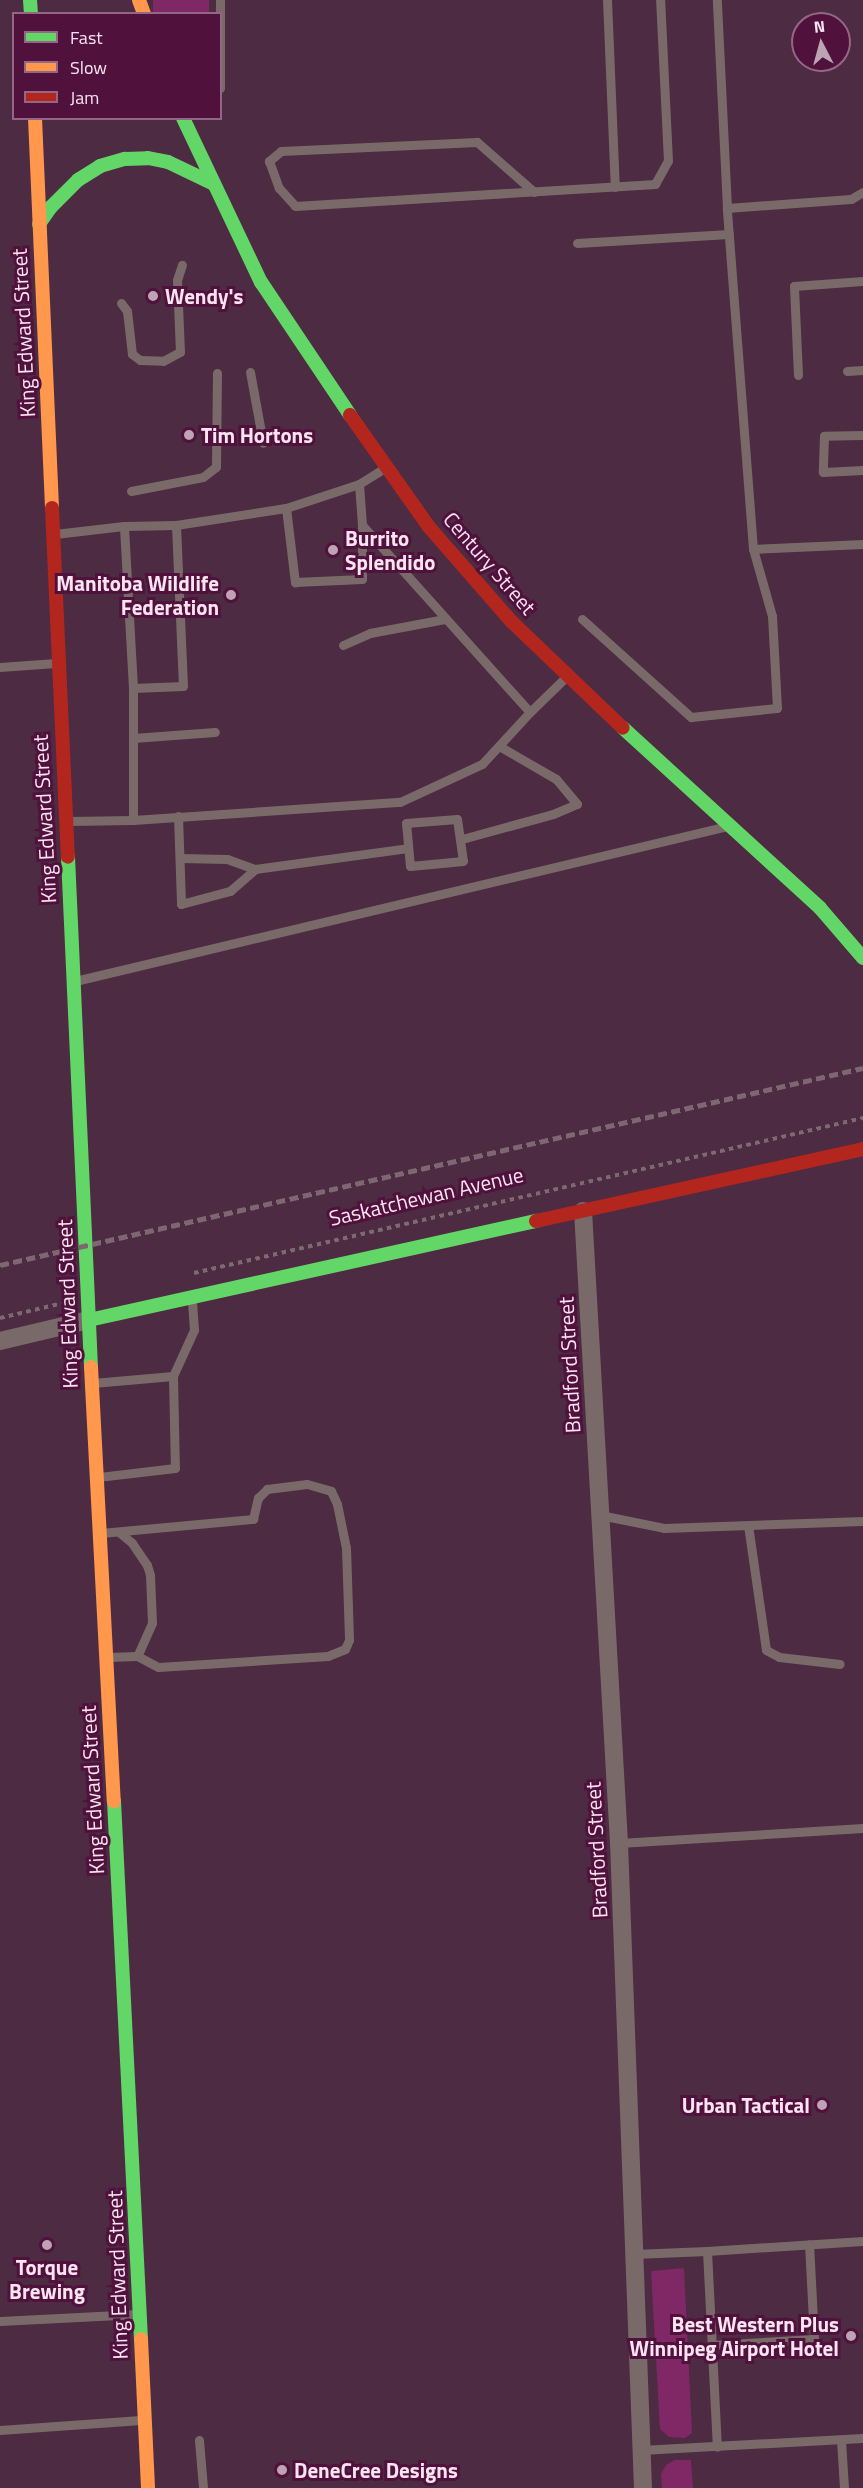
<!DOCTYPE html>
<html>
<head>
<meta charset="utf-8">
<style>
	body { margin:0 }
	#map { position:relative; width:863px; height:2488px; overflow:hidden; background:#4d2b42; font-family:"Titillium Web",sans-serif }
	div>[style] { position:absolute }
	.green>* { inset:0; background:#802765; transform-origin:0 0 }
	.path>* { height:4px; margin-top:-2px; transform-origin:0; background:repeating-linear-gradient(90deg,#7b6a6f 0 4.5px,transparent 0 9px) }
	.lane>* { height:9px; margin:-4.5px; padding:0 4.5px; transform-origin:4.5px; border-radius:4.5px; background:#796a69 }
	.street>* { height:18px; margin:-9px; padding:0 9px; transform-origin:9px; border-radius:9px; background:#796a69 }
	.fast>* { height:14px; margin:-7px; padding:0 7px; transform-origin:7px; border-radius:7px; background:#63d668 }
	.slow>* { height:14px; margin:-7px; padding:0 7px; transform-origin:7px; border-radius:7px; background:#ff974d }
	.jam>* { height:14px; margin:-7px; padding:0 7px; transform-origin:7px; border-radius:7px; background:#b3261e }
	.rail>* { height:4.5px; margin-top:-2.25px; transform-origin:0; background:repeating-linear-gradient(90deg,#7d6872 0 9px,transparent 0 13.5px) }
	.dots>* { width:16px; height:16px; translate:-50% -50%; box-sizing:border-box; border:3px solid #50123d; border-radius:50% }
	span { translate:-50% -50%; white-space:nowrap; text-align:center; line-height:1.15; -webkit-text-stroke:6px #50123d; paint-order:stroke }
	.poi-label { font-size:21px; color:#fbe3f1; font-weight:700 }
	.left { translate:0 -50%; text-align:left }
	.right { translate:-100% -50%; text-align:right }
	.street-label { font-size:21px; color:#fbe3f1 }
	.legend { position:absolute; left:12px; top:12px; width:210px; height:108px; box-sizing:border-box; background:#50123d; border:2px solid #946685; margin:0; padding:8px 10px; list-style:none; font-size:18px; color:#fbe3f1 }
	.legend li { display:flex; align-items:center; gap:12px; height:30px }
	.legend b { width:30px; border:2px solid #946685 }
	.north { position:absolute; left:791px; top:12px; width:60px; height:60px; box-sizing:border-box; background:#50123d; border:2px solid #946685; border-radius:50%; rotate:354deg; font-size:16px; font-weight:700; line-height:24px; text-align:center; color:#fbe3f1 }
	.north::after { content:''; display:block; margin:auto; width:21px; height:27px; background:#bea3b4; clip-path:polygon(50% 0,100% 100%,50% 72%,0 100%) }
</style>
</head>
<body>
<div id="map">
	<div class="green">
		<div style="left:153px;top:0;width:56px;height:14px"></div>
		<div style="clip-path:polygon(684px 2268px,692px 2433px,685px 2438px,669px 2437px,660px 2429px,651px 2271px)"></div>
		<div style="clip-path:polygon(675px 2460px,691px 2460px,693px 2488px,662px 2488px,661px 2474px,666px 2465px)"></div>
	</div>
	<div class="path">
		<div style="left:194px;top:1273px;width:687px;rotate:-13.04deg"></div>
		<div style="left:0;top:1318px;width:69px;rotate:-13.4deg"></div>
	</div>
	<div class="lane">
		<div style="left:220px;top:0;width:88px;rotate:90deg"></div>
		<div style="left:607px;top:0;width:187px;rotate:87.6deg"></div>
		<div style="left:534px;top:192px;width:76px;rotate:-138.7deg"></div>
		<div style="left:477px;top:142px;width:196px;rotate:177.4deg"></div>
		<div style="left:281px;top:151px;width:16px;rotate:140deg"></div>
		<div style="left:269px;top:161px;width:29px;rotate:70deg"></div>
		<div style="left:279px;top:188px;width:24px;rotate:48deg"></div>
		<div style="left:295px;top:206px;width:361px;rotate:-3.5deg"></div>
		<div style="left:655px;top:184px;width:26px;rotate:-61deg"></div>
		<div style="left:668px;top:161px;width:161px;rotate:-92.8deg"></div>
		<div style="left:727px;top:208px;width:124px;rotate:-4.2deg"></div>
		<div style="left:851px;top:199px;width:14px;rotate:-30deg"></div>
		<div style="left:577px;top:243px;width:152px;rotate:-3.4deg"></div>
		<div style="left:121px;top:303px;width:10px;rotate:53deg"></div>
		<div style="left:127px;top:311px;width:43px;rotate:83.4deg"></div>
		<div style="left:132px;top:354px;width:10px;rotate:37deg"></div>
		<div style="left:140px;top:360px;width:23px;rotate:2deg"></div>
		<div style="left:163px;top:361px;width:19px;rotate:-28deg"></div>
		<div style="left:180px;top:352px;width:72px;rotate:-92.4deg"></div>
		<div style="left:177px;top:280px;width:16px;rotate:-72deg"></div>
		<div style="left:847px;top:371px;width:16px;rotate:-4deg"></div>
		<div style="left:250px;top:372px;width:72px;rotate:79.6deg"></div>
		<div style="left:798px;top:375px;width:89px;rotate:-92.6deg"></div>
		<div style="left:794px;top:286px;width:69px;rotate:-4.1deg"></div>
		<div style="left:863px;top:435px;width:39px;rotate:179deg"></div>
		<div style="left:824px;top:436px;width:36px;rotate:92deg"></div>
		<div style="left:823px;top:472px;width:40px;rotate:-2.9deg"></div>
		<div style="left:359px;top:484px;width:41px;rotate:85.8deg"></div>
		<div style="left:362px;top:525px;width:251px;rotate:48.1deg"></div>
		<div style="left:530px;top:712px;width:49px;rotate:-44.2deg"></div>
		<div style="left:131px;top:491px;width:73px;rotate:-11deg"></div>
		<div style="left:203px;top:477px;width:16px;rotate:-38deg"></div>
		<div style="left:216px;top:467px;width:94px;rotate:-89.4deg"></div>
		<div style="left:286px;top:508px;width:75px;rotate:83.1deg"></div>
		<div style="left:295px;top:582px;width:67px;rotate:-2.6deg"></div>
		<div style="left:362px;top:579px;width:54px;rotate:-90deg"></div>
		<div style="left:55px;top:534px;width:69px;rotate:-6.6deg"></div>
		<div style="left:124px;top:526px;width:52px;rotate:-1.1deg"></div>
		<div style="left:176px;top:525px;width:111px;rotate:-8.8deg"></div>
		<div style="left:286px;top:508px;width:77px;rotate:-18.2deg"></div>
		<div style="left:359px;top:484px;width:31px;rotate:-32deg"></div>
		<div style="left:753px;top:549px;width:110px;rotate:-2.6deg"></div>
		<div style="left:582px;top:619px;width:147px;rotate:42deg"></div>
		<div style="left:691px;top:717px;width:86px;rotate:-6deg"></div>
		<div style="left:777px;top:708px;width:92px;rotate:-93.1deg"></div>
		<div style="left:772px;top:616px;width:70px;rotate:-105.8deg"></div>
		<div style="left:753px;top:549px;width:342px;rotate:-94.4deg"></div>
		<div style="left:727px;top:208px;width:208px;rotate:-92.8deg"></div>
		<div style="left:343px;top:645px;width:30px;rotate:-24deg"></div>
		<div style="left:370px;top:633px;width:76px;rotate:-10.6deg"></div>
		<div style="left:0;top:667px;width:56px;rotate:-4.1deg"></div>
		<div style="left:133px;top:688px;width:50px;rotate:-2.3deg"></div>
		<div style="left:183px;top:686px;width:161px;rotate:-92.5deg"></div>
		<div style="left:133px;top:738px;width:82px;rotate:-4.2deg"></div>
		<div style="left:178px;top:816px;width:88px;rotate:88deg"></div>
		<div style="left:181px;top:904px;width:51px;rotate:-14.9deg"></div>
		<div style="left:230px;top:891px;width:33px;rotate:-41deg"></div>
		<div style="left:457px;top:819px;width:42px;rotate:81.9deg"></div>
		<div style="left:463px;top:861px;width:53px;rotate:174.6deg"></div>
		<div style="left:410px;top:866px;width:43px;rotate:-95.3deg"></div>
		<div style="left:406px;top:823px;width:51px;rotate:-4.5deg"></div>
		<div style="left:133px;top:820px;width:268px;rotate:-3.9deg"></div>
		<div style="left:400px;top:802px;width:90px;rotate:-24.9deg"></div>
		<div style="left:482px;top:764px;width:71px;rotate:-47.3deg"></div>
		<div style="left:69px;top:821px;width:64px;rotate:-0.9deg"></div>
		<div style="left:133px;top:820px;width:132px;rotate:-90deg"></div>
		<div style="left:133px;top:688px;width:162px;rotate:-93.2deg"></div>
		<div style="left:462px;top:839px;width:94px;rotate:-15.4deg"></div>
		<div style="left:553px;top:814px;width:26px;rotate:-23deg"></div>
		<div style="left:577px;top:804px;width:33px;rotate:-130deg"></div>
		<div style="left:556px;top:779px;width:66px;rotate:-149.9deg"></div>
		<div style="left:180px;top:858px;width:47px;rotate:1.2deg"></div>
		<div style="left:227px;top:859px;width:30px;rotate:20deg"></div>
		<div style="left:255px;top:869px;width:154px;rotate:-7.8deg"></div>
		<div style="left:75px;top:981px;width:667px;rotate:-13.35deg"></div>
		<div style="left:173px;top:1376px;width:51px;rotate:-65.5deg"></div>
		<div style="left:194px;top:1330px;width:31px;rotate:-94deg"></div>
		<div style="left:93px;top:1383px;width:80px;rotate:-5deg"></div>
		<div style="left:173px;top:1376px;width:92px;rotate:88.8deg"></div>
		<div style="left:175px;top:1468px;width:78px;rotate:173.3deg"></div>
		<div style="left:600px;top:1515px;width:65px;rotate:11.5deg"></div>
		<div style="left:664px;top:1528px;width:199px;rotate:-2deg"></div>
		<div style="left:748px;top:1525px;width:126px;rotate:81.8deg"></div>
		<div style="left:766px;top:1650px;width:15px;rotate:28deg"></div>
		<div style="left:779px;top:1657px;width:61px;rotate:6.5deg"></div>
		<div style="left:119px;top:1532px;width:17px;rotate:40deg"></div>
		<div style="left:132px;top:1543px;width:27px;rotate:56deg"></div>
		<div style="left:147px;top:1565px;width:10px;rotate:73deg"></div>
		<div style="left:150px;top:1575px;width:48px;rotate:87.6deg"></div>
		<div style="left:152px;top:1623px;width:36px;rotate:114deg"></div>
		<div style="left:101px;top:1533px;width:153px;rotate:-5.3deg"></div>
		<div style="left:253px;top:1519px;width:22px;rotate:-77deg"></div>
		<div style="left:258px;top:1498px;width:13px;rotate:-45deg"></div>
		<div style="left:267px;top:1489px;width:40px;rotate:-7.1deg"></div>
		<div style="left:307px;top:1484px;width:25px;rotate:16deg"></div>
		<div style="left:331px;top:1491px;width:14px;rotate:65deg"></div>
		<div style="left:337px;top:1504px;width:45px;rotate:78.4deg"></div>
		<div style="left:346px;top:1548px;width:92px;rotate:88.1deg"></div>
		<div style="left:349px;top:1640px;width:10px;rotate:114deg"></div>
		<div style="left:345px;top:1649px;width:18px;rotate:158deg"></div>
		<div style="left:328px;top:1656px;width:170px;rotate:176.3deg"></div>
		<div style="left:158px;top:1667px;width:24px;rotate:-152deg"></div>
		<div style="left:137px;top:1656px;width:29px;rotate:178deg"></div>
		<div style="left:619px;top:1843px;width:244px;rotate:-3.5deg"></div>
		<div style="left:707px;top:2251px;width:156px;rotate:-3.7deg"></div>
		<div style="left:634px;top:2254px;width:73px;rotate:-2.4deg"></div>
		<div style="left:707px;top:2251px;width:196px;rotate:87.1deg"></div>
		<div style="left:0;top:2321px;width:138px;rotate:-2.9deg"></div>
		<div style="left:712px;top:2345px;width:102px;rotate:-3.4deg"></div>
		<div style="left:814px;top:2339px;width:95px;rotate:-93deg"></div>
		<div style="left:0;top:2430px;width:141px;rotate:-4.1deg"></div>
		<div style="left:199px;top:2440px;width:48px;rotate:85.2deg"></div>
		<div style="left:841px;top:2440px;width:48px;rotate:86.4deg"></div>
		<div style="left:641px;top:2450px;width:222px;rotate:-3.1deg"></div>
	</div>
	<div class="street">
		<div style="left:583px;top:1211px;width:633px;rotate:86.74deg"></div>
		<div style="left:619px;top:1843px;width:645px;rotate:87.87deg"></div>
		<div style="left:0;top:1341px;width:91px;rotate:-13.3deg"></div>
	</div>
	<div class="fast">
		<div style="left:30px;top:0;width:14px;rotate:86deg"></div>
		<div style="left:183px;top:118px;width:182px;rotate:64.6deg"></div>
		<div style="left:261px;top:282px;width:160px;rotate:56.2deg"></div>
		<div style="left:39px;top:224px;width:21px;rotate:-55deg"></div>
		<div style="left:51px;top:207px;width:38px;rotate:-45deg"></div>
		<div style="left:78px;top:180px;width:26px;rotate:-32deg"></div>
		<div style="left:100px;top:166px;width:26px;rotate:-16deg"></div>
		<div style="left:125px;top:159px;width:23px;rotate:-2deg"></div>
		<div style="left:148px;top:158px;width:20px;rotate:11deg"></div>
		<div style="left:168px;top:162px;width:49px;rotate:25.5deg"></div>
		<div style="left:623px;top:728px;width:267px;rotate:42.4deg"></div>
		<div style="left:820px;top:908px;width:66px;rotate:49.3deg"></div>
		<div style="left:68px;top:857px;width:511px;rotate:87.42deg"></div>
		<div style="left:89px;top:1320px;width:458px;rotate:-12.5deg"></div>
		<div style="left:114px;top:1801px;width:539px;rotate:87.13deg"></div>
	</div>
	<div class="slow">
		<div style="left:139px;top:0;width:15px;rotate:70deg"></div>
		<div style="left:35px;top:118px;width:390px;rotate:87.5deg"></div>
		<div style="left:91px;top:1367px;width:435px;rotate:87deg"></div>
		<div style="left:141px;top:2339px;width:149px;rotate:87.3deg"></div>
	</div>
	<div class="jam">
		<div style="left:350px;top:415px;width:137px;rotate:54.8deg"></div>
		<div style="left:429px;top:527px;width:126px;rotate:48.9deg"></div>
		<div style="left:512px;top:622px;width:153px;rotate:43.7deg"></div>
		<div style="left:52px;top:508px;width:349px;rotate:87.4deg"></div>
		<div style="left:536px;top:1221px;width:335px;rotate:-12.4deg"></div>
	</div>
	<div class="rail">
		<div style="left:0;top:1265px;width:885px;rotate:-12.86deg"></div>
	</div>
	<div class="dots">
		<div style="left:153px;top:296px;background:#bea3b4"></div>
		<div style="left:189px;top:435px;background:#bea3b4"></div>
		<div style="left:333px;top:550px;background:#bea3b4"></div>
		<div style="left:231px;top:595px;background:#bea3b4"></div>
		<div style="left:822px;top:2105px;background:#bea3b4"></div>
		<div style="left:47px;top:2245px;background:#bea3b4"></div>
		<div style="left:851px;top:2336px;background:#bea3b4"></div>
		<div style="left:282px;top:2470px;background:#bea3b4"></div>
	</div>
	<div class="poi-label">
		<span class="left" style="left:165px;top:296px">Wendy's</span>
		<span class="left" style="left:201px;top:435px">Tim Hortons</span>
		<span class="left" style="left:345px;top:550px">Burrito<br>Splendido</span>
		<span class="right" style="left:219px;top:595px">Manitoba Wildlife<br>Federation</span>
		<span class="right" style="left:810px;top:2105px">Urban Tactical</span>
		<span style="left:47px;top:2279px">Torque<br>Brewing</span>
		<span class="right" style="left:839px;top:2336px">Best Western Plus<br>Winnipeg Airport Hotel</span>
		<span class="left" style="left:294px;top:2470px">DeneCree Designs</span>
	</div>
	<div class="street-label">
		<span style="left:23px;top:333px;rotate:-93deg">King Edward Street</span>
		<span style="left:490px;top:563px;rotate:49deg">Century Street</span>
		<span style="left:44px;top:819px;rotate:-93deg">King Edward Street</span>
		<span style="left:426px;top:1196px;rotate:-13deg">Saskatchewan Avenue</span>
		<span style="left:67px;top:1304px;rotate:-92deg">King Edward Street</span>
		<span style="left:569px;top:1365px;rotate:-93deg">Bradford Street</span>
		<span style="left:92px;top:1790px;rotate:-93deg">King Edward Street</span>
		<span style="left:596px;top:1850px;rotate:-93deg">Bradford Street</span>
		<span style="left:117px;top:2275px;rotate:-92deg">King Edward Street</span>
	</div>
	<ul class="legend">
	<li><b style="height:8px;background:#63d668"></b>Fast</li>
	<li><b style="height:8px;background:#ff974d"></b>Slow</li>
	<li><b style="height:8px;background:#b3261e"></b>Jam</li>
	</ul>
	<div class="north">N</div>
</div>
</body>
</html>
